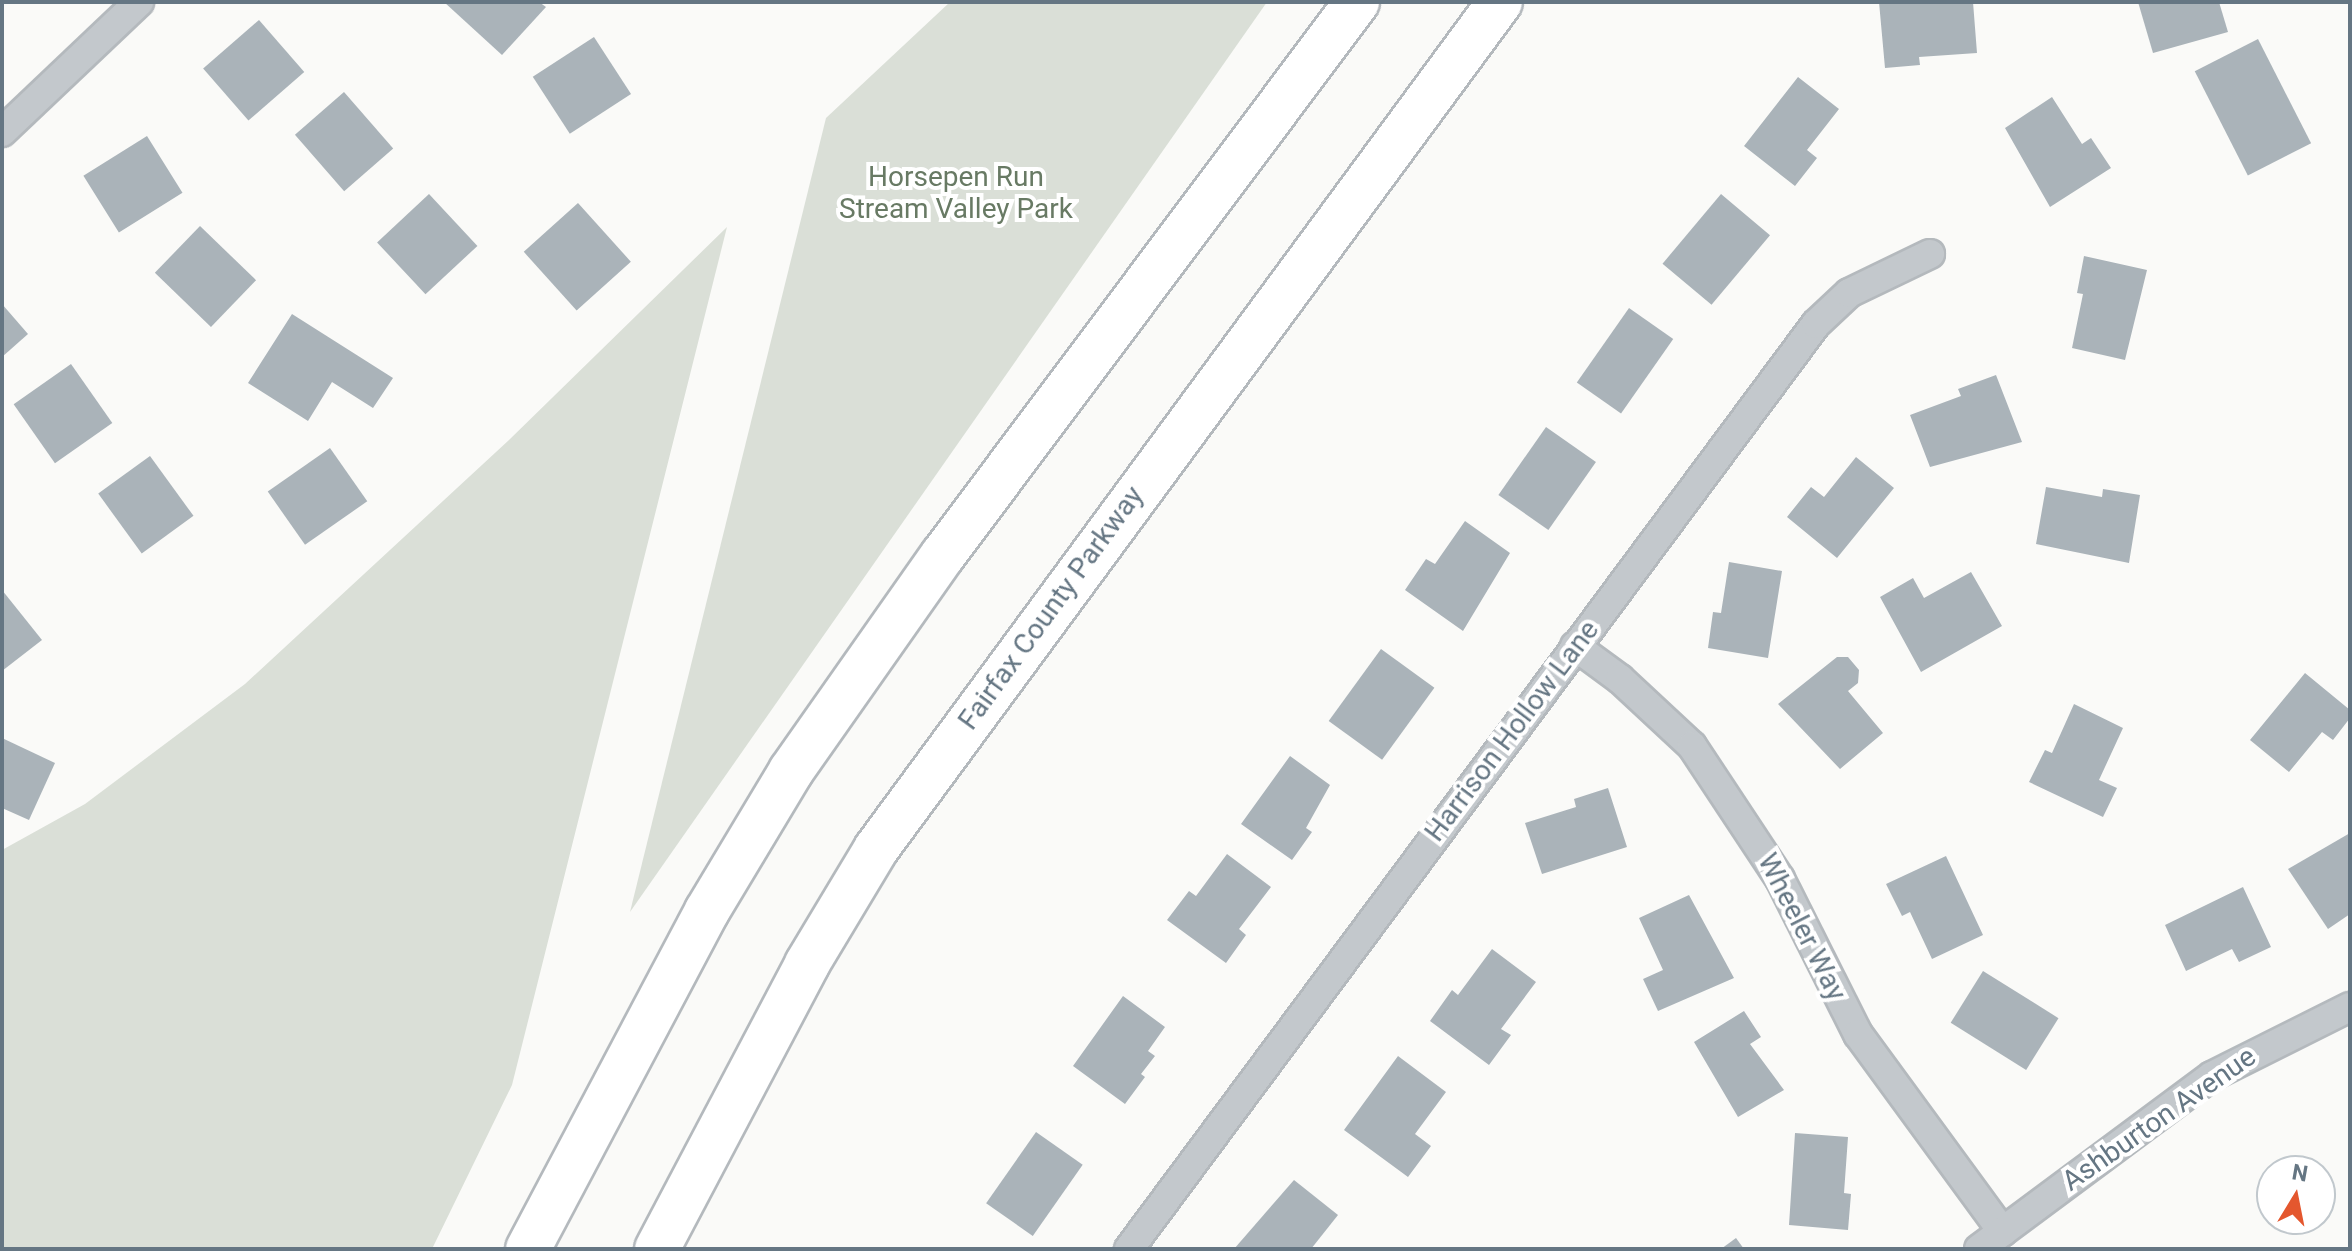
<!DOCTYPE html>
<html>
<head>
<meta charset="utf-8">
<style>
	body { margin:0 }
	#map { position:relative; width:2352px; height:1251px; overflow:hidden; background:#fafaf8; font-family:Roboto,sans-serif }
	div>[style] { position:absolute }
	.green>* { inset:0; background:#dadfd7 }
	.building>* { inset:0; background:#aab3b9; transform-origin:0 0 }
	.roads { filter:drop-shadow(2px 0 #b4b9bd) drop-shadow(-2px 0 #b4b9bd) drop-shadow(0 2px #b4b9bd) drop-shadow(0 -2px #b4b9bd) }
	.minor>* { height:28px; margin:-14px; padding:0 14px; transform-origin:14px; border-radius:14px; background:#c3c8cc }
	.trunk>* { height:44px; margin:-22px; padding:0 22px; transform-origin:22px; border-radius:22px; background:#fff }
	span { translate:-50% -50%; white-space:nowrap; text-align:center; line-height:1.15; -webkit-text-stroke:8px #fff; paint-order:stroke }
	.park-label { font-size:28px; color:#687a64 }
	.street-label { font-size:28px; color:#657683 }
	.frame { position:absolute; inset:0; border:4px solid #657683; pointer-events:none }
	.north { position:absolute; left:2256px; top:1155px; width:80px; height:80px; box-sizing:border-box; background:#fff; border:2px solid #c1c8cd; border-radius:50%; rotate:10deg; font-size:22px; font-weight:700; line-height:32px; text-align:center; color:#657683 }
	.north::after { content:''; display:block; margin:auto; width:28px; height:36px; background:#e4572e; clip-path:polygon(50% 0,100% 100%,50% 72%,0 100%) }
</style>
</head>
<body>
<div id="map">
	<div class="green">
		<div style="clip-path:polygon(950px 2px,1267px 2px,630px 912px,826px 118px)"></div>
		<div style="clip-path:polygon(727px 227px,512px 1085px,432px 1249px,2px 1249px,2px 850px,85px 804px,245px 684px,509px 440px)"></div>
	</div>
	<div class="building">
		<div style="clip-path:polygon(444px 2px,539px 2px,546px 7px,502px 55px)"></div>
		<div style="clip-path:polygon(1879px 2px,1973px 2px,1977px 53px,1919px 57px,1920px 65px,1885px 68px)"></div>
		<div style="clip-path:polygon(2138px 2px,2219px 2px,2228px 32px,2153px 53px)"></div>
		<div style="left:259px;top:20px;width:69px;height:74px;rotate:49deg"></div>
		<div style="left:594px;top:37px;width:68px;height:73px;rotate:57deg"></div>
		<div style="left:2258px;top:39px;width:117px;height:71px;rotate:63deg"></div>
		<div style="clip-path:polygon(1798px 77px,1839px 109px,1807px 150px,1817px 158px,1795px 186px,1744px 146px)"></div>
		<div style="left:344px;top:92px;width:75px;height:65px;rotate:49deg"></div>
		<div style="clip-path:polygon(2052px 97px,2082px 144px,2091px 138px,2111px 168px,2050px 207px,2005px 128px)"></div>
		<div style="left:147px;top:136px;width:67px;height:75px;rotate:58deg"></div>
		<div style="left:429px;top:194px;width:71px;height:71px;rotate:47deg"></div>
		<div style="left:1721px;top:194px;width:64px;height:91px;rotate:40deg"></div>
		<div style="left:578px;top:203px;width:79px;height:73px;rotate:48deg"></div>
		<div style="left:200px;top:226px;width:78px;height:65px;rotate:44deg"></div>
		<div style="clip-path:polygon(2084px 256px,2147px 270px,2125px 360px,2072px 348px,2083px 294px,2077px 293px)"></div>
		<div style="clip-path:polygon(2px 304px,28px 334px,2px 357px)"></div>
		<div style="left:1629px;top:308px;width:54px;height:91px;rotate:35deg"></div>
		<div style="clip-path:polygon(292px 314px,393px 378px,373px 408px,332px 382px,308px 421px,248px 383px)"></div>
		<div style="left:71px;top:364px;width:72px;height:70px;rotate:55deg"></div>
		<div style="clip-path:polygon(1996px 375px,2022px 442px,1930px 467px,1910px 415px,1961px 396px,1958px 389px)"></div>
		<div style="left:1546px;top:427px;width:61px;height:83px;rotate:35deg"></div>
		<div style="left:330px;top:448px;width:65px;height:76px;rotate:55deg"></div>
		<div style="left:150px;top:456px;width:74px;height:64px;rotate:54deg"></div>
		<div style="clip-path:polygon(1856px 457px,1894px 488px,1837px 558px,1787px 517px,1811px 487px,1824px 497px)"></div>
		<div style="clip-path:polygon(2046px 487px,2102px 497px,2103px 489px,2140px 495px,2129px 563px,2036px 544px)"></div>
		<div style="clip-path:polygon(1465px 521px,1510px 553px,1463px 631px,1405px 590px,1426px 559px,1435px 564px)"></div>
		<div style="clip-path:polygon(1729px 562px,1782px 571px,1768px 658px,1708px 648px,1713px 612px,1721px 613px)"></div>
		<div style="clip-path:polygon(1971px 572px,2002px 626px,1921px 672px,1880px 597px,1913px 578px,1924px 598px)"></div>
		<div style="clip-path:polygon(2px 590px,42px 640px,2px 671px)"></div>
		<div style="left:1381px;top:649px;width:66px;height:89px;rotate:36deg"></div>
		<div style="clip-path:polygon(1837px 657px,1848px 657px,1859px 670px,1858px 683px,1848px 691px,1883px 733px,1840px 769px,1778px 704px)"></div>
		<div style="clip-path:polygon(2305px 673px,2350px 710px,2350px 718px,2333px 740px,2322px 732px,2289px 772px,2250px 740px)"></div>
		<div style="clip-path:polygon(2074px 704px,2123px 728px,2099px 780px,2117px 788px,2103px 817px,2029px 782px,2045px 750px,2052px 753px)"></div>
		<div style="clip-path:polygon(2px 738px,55px 763px,29px 820px,2px 808px)"></div>
		<div style="clip-path:polygon(1290px 756px,1330px 785px,1306px 828px,1312px 832px,1292px 860px,1241px 824px)"></div>
		<div style="clip-path:polygon(1608px 788px,1627px 847px,1542px 874px,1525px 823px,1576px 807px,1574px 799px)"></div>
		<div style="clip-path:polygon(2350px 833px,2350px 914px,2328px 929px,2288px 869px)"></div>
		<div style="clip-path:polygon(1227px 854px,1271px 887px,1239px 929px,1246px 935px,1226px 963px,1167px 920px,1189px 891px,1196px 896px)"></div>
		<div style="clip-path:polygon(1946px 856px,1983px 935px,1932px 959px,1910px 912px,1902px 916px,1886px 884px)"></div>
		<div style="clip-path:polygon(2243px 887px,2271px 947px,2239px 962px,2232px 949px,2186px 971px,2165px 925px)"></div>
		<div style="clip-path:polygon(1689px 895px,1734px 978px,1658px 1011px,1643px 979px,1663px 970px,1639px 918px)"></div>
		<div style="clip-path:polygon(1492px 949px,1536px 982px,1501px 1029px,1511px 1035px,1489px 1065px,1430px 1021px,1452px 990px,1458px 995px)"></div>
		<div style="left:1983px;top:971px;width:89px;height:61px;rotate:32deg"></div>
		<div style="clip-path:polygon(1123px 996px,1165px 1027px,1148px 1051px,1155px 1056px,1141px 1074px,1145px 1077px,1125px 1104px,1073px 1066px)"></div>
		<div style="clip-path:polygon(1744px 1011px,1761px 1037px,1750px 1044px,1784px 1090px,1738px 1117px,1694px 1042px)"></div>
		<div style="clip-path:polygon(1398px 1056px,1446px 1092px,1415px 1134px,1431px 1146px,1408px 1177px,1344px 1130px)"></div>
		<div style="left:1036px;top:1132px;width:57px;height:87px;rotate:35deg"></div>
		<div style="clip-path:polygon(1795px 1133px,1848px 1137px,1844px 1193px,1851px 1194px,1848px 1230px,1789px 1225px)"></div>
		<div style="clip-path:polygon(1294px 1180px,1338px 1215px,1311px 1249px,1234px 1249px)"></div>
		<div style="clip-path:polygon(1736px 1238px,1744px 1249px,1721px 1249px)"></div>
	</div>
	<div class="roads">
		<div class="minor">
			<div style="left:2px;top:132px;width:189px;rotate:-43.5deg"></div>
			<div style="left:1575px;top:646px;width:56px;rotate:36.3deg"></div>
			<div style="left:1620px;top:679px;width:98px;rotate:42.9deg"></div>
			<div style="left:1692px;top:746px;width:159px;rotate:56.5deg"></div>
			<div style="left:1780px;top:879px;width:174px;rotate:63.3deg"></div>
			<div style="left:1858px;top:1034px;width:245px;rotate:53.8deg"></div>
			<div style="left:1129px;top:1249px;width:1152px;rotate:-53.4deg"></div>
			<div style="left:1816px;top:324px;width:45px;rotate:-43.2deg"></div>
			<div style="left:1849px;top:293px;width:90px;rotate:-25.7deg"></div>
			<div style="left:1979px;top:1249px;width:290px;rotate:-36.6deg"></div>
			<div style="left:2212px;top:1076px;width:154px;rotate:-26.6deg"></div>
		</div>
		<div class="trunk">
			<div style="left:528px;top:1249px;width:382px;rotate:-62.1deg"></div>
			<div style="left:707px;top:911px;width:163px;rotate:-59deg"></div>
			<div style="left:791px;top:771px;width:264px;rotate:-54.9deg"></div>
			<div style="left:943px;top:555px;width:691px;rotate:-53.18deg"></div>
			<div style="left:657px;top:1249px;width:322px;rotate:-62.2deg"></div>
			<div style="left:807px;top:964px;width:134px;rotate:-59deg"></div>
			<div style="left:876px;top:849px;width:1052px;rotate:-53.62deg"></div>
		</div>
	</div>
	<div class="park-label">
		<span style="left:956px;top:193px">Horsepen Run<br>Stream Valley Park</span>
	</div>
	<div class="street-label">
		<span style="left:1051px;top:608px;rotate:-54deg">Fairfax County Parkway</span>
		<span style="left:1512px;top:731px;rotate:-53deg">Harrison Hollow Lane</span>
		<span style="left:1802px;top:927px;rotate:63deg">Wheeler Way</span>
		<span style="left:2159px;top:1119px;rotate:-35deg">Ashburton Avenue</span>
	</div>
	<div class="frame"></div>
	<div class="north">N</div>
</div>
</body>
</html>
